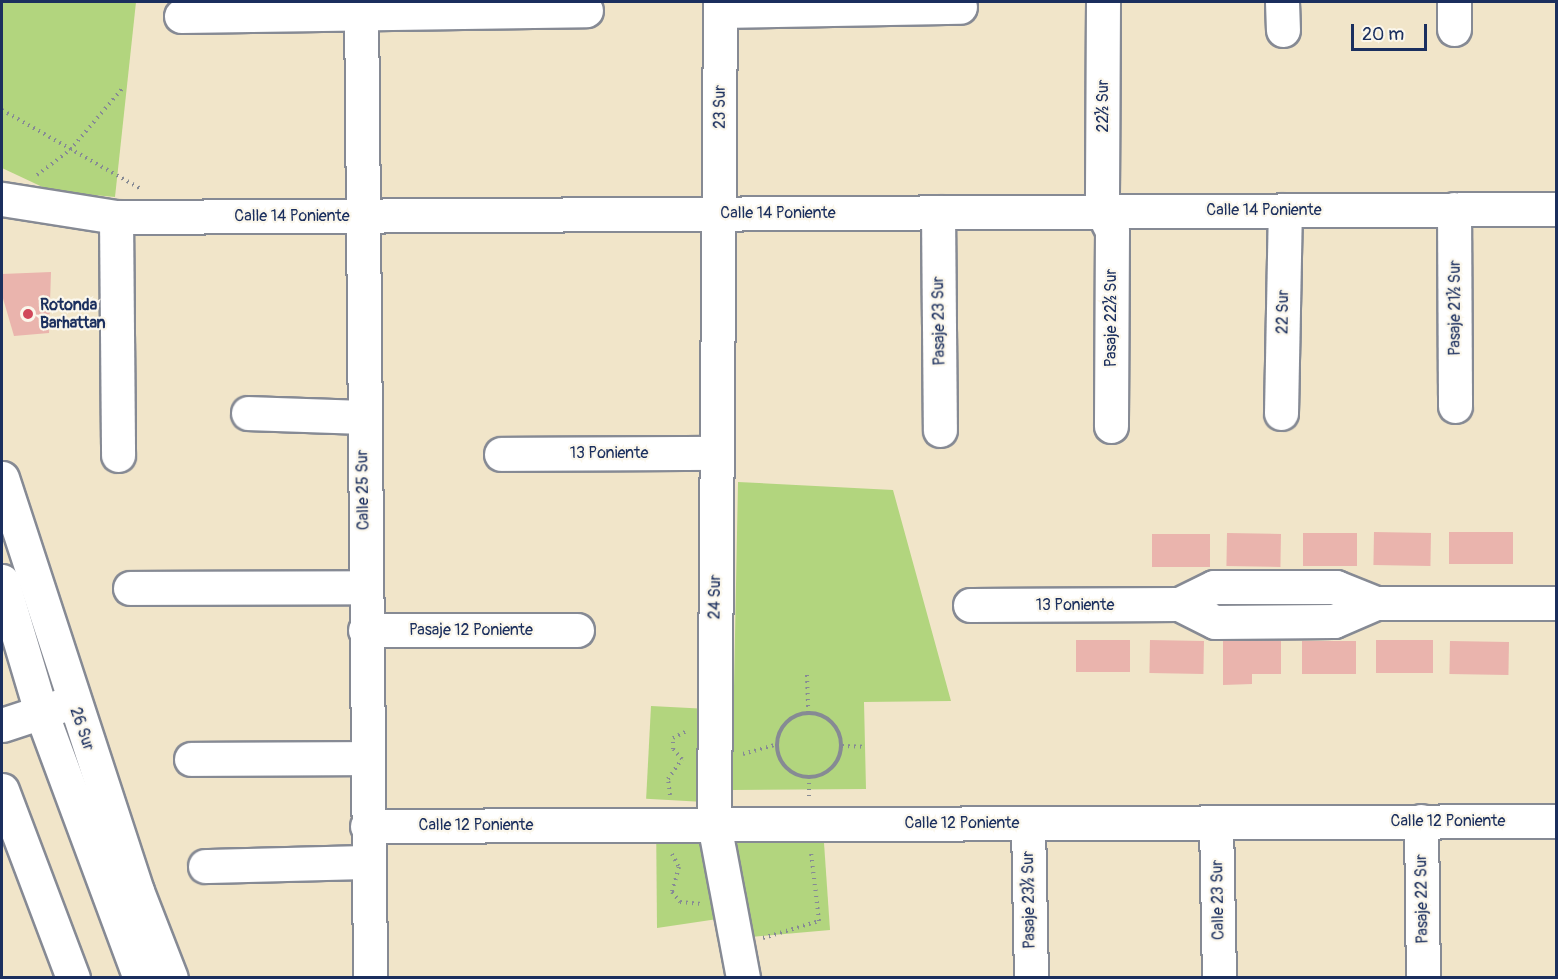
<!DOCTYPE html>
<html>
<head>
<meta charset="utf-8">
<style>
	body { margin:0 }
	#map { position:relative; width:1558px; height:979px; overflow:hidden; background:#f1e5c9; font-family:Pangolin,sans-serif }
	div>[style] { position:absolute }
	.green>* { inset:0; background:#b2d57e; transform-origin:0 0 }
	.building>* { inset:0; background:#eab4ad; transform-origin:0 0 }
	.path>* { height:4px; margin-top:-2px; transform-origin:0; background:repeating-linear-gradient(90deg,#868a94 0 1.5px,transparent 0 6px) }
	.path>.ring { margin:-2px; padding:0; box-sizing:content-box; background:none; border:4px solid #868a94; border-radius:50% }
	.roads { filter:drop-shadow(2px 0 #868a94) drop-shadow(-2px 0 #868a94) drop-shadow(0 2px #868a94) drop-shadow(0 -2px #868a94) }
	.minor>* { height:33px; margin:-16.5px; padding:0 16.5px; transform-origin:16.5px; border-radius:16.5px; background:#fff }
	.dots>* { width:16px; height:16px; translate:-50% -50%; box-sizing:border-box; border:3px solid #fbf7ec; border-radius:50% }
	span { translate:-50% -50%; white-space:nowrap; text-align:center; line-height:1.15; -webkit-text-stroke:4.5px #fbf7ec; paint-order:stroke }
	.street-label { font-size:16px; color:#1b2f5e }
	.poi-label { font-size:16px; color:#1b2f5e; font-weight:700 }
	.left { translate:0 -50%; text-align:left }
	.frame { position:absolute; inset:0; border:3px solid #1b2f5e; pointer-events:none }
	.scale { position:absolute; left:1351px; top:24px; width:76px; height:27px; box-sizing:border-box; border:3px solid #1b2f5e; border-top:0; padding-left:8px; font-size:18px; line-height:21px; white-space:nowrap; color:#1b2f5e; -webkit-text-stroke:4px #fbf7ec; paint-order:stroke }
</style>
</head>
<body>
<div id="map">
	<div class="green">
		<div style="clip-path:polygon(2px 2px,136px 2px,115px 197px,51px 191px,2px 168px)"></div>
		<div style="clip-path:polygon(738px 482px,893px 490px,951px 701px,864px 702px,866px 789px,732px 790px)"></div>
		<div style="left:651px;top:706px;width:58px;height:93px;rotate:3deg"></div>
		<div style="clip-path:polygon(712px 812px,731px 917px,657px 928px,656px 813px)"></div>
		<div style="clip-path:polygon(729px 814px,822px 814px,830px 930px,751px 937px)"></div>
	</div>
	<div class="building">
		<div style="clip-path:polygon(51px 272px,49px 333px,14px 336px,2px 295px,2px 274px)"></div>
		<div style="left:1374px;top:532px;width:57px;height:33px;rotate:1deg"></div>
		<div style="left:1449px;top:532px;width:64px;height:32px"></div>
		<div style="left:1227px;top:533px;width:54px;height:33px;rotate:1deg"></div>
		<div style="left:1303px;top:533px;width:54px;height:33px"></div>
		<div style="left:1152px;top:534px;width:58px;height:33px"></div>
		<div style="left:1076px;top:640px;width:54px;height:32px"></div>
		<div style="left:1150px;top:640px;width:54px;height:33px;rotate:1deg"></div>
		<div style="left:1376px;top:640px;width:57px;height:33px"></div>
		<div style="clip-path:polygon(1223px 641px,1281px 641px,1281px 674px,1252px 674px,1252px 684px,1223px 685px)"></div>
		<div style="left:1302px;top:641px;width:54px;height:33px"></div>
		<div style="left:1450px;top:641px;width:59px;height:33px;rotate:1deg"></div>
	</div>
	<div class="path">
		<div style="left:2px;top:110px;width:160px;rotate:29.6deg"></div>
		<div style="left:37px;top:175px;width:41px;rotate:-37.1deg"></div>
		<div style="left:70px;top:150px;width:80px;rotate:-49.6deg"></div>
		<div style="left:807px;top:675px;width:38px;rotate:88deg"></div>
		<div class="ring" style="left:777px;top:713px;width:60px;height:60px"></div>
		<div style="left:842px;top:746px;width:23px;rotate:2deg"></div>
		<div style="left:743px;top:754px;width:35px;rotate:-16deg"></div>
		<div style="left:670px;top:795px;width:16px;rotate:-97deg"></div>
		<div style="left:668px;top:779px;width:24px;rotate:-55deg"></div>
		<div style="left:682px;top:759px;width:13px;rotate:-132deg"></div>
		<div style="left:673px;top:749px;width:11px;rotate:-90deg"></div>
		<div style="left:673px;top:738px;width:16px;rotate:-27deg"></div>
		<div style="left:809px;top:796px;width:20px;rotate:-90deg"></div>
		<div style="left:672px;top:854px;width:15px;rotate:62deg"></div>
		<div style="left:679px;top:867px;width:26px;rotate:106deg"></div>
		<div style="left:672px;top:892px;width:13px;rotate:51deg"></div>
		<div style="left:680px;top:902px;width:22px;rotate:5deg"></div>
		<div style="left:763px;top:938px;width:59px;rotate:-16.9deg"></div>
		<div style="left:819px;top:921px;width:69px;rotate:-96.6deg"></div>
	</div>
	<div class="roads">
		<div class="minor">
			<div style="left:361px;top:2px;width:976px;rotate:89.47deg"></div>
			<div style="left:720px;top:2px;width:822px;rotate:90.42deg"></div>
			<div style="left:714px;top:824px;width:157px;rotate:79.3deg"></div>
			<div style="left:1103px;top:2px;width:209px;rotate:90.3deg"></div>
			<div style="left:1102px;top:211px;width:22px;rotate:63deg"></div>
			<div style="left:1112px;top:231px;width:195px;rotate:90.3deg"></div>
			<div style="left:1282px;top:2px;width:28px;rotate:88deg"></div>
			<div style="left:1454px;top:2px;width:27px;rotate:90deg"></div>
			<div style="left:720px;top:11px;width:240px;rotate:-1deg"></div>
			<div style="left:181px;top:16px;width:405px;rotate:-0.8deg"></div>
			<div style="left:2px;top:199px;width:115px;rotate:9deg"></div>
			<div style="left:116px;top:217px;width:1440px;rotate:-0.32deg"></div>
			<div style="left:1454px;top:209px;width:197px;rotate:89.7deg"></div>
			<div style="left:938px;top:212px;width:218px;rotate:89.5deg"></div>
			<div style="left:116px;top:217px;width:238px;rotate:89.5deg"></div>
			<div style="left:248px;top:413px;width:114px;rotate:2deg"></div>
			<div style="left:1281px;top:413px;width:203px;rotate:-88.9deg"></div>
			<div style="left:501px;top:454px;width:216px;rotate:-0.3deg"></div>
			<div style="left:2px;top:478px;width:435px;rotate:71.9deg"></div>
			<div style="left:137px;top:891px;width:93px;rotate:68.7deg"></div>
			<div style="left:2px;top:581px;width:137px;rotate:73.4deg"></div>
			<div style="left:41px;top:712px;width:284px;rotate:69.6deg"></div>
			<div style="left:130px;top:588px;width:234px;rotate:-0.2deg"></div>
			<div style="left:1179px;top:604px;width:39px;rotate:-26deg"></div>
			<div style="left:1214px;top:587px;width:122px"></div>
			<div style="left:1336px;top:587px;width:43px;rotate:21.8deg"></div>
			<div style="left:970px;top:605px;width:209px;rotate:-0.3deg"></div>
			<div style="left:1179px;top:604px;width:40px;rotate:26.6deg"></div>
			<div style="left:1215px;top:622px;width:119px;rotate:-0.5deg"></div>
			<div style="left:1334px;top:621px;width:46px;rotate:-23.2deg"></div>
			<div style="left:1376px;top:603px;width:180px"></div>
			<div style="left:365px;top:630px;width:212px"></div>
			<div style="left:2px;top:725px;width:64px;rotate:-18.2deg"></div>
			<div style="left:191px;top:759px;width:175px;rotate:-0.3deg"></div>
			<div style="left:2px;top:790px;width:201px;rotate:69.3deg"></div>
			<div style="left:1421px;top:821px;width:157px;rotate:89.3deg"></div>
			<div style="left:1216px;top:822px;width:156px;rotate:88.9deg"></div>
			<div style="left:1028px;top:823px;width:155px;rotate:88.9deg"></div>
			<div style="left:367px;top:826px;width:1189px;rotate:-0.24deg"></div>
			<div style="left:205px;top:866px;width:163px;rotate:-1.4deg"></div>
		</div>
	</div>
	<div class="dots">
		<div style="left:28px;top:314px;background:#d1495b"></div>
	</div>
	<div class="street-label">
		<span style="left:1103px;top:106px;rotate:-90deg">22½ Sur</span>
		<span style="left:720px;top:107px;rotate:-90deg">23 Sur</span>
		<span style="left:1264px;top:210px">Calle 14 Poniente</span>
		<span style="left:778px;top:213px">Calle 14 Poniente</span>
		<span style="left:292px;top:216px">Calle 14 Poniente</span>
		<span style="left:1455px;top:308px;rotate:-90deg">Pasaje 21½ Sur</span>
		<span style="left:1283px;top:312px;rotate:-89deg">22 Sur</span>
		<span style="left:1111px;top:318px;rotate:-90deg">Pasaje 22½ Sur</span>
		<span style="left:939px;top:321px;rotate:-91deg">Pasaje 23 Sur</span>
		<span style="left:609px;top:453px">13 Poniente</span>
		<span style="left:363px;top:490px;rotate:-91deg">Calle 25 Sur</span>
		<span style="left:715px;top:597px;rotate:-89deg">24 Sur</span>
		<span style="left:1075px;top:605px">13 Poniente</span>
		<span style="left:471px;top:630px">Pasaje 12 Poniente</span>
		<span style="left:82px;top:729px;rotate:71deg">26 Sur</span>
		<span style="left:1448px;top:821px">Calle 12 Poniente</span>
		<span style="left:962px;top:823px">Calle 12 Poniente</span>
		<span style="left:476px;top:825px">Calle 12 Poniente</span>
		<span style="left:1422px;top:899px;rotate:-91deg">Pasaje 22 Sur</span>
		<span style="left:1029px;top:900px;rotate:-91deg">Pasaje 23½ Sur</span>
		<span style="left:1218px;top:900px;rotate:-91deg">Calle 23 Sur</span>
	</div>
	<div class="poi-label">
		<span class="left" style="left:40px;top:314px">Rotonda<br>Barhattan</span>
	</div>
	<div class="frame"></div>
	<div class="scale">20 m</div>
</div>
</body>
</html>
